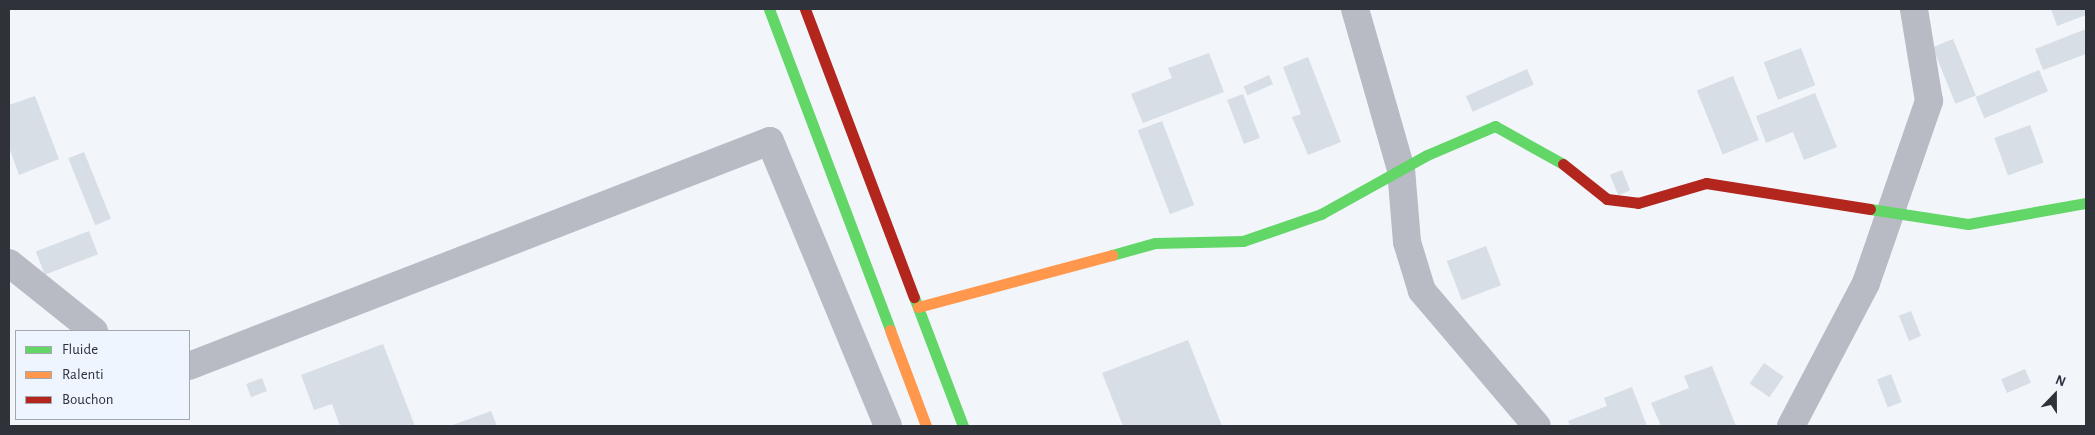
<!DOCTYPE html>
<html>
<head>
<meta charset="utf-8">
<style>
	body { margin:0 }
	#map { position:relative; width:2095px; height:435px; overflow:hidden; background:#f2f6fb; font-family:"Alegreya Sans",sans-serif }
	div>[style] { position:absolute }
	.building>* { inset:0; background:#d7dee5; transform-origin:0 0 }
	.street>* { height:28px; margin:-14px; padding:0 14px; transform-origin:14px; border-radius:14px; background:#b8bac4 }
	.fast>* { height:11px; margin:-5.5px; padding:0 5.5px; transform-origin:5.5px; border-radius:5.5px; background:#63d668 }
	.slow>* { height:11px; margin:-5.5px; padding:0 5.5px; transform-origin:5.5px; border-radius:5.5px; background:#ff974d }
	.jam>* { height:11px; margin:-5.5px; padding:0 5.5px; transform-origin:5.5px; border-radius:5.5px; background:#b3261e }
	span { translate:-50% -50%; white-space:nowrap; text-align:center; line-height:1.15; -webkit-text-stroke:4.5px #eef5ff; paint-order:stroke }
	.frame { position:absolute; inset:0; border:10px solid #2f3339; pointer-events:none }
	.legend { position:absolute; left:15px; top:330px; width:175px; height:90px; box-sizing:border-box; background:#eef5ff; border:1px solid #a2a7b0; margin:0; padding:6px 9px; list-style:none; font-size:15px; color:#2f3339 }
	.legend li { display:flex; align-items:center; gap:10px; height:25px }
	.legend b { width:25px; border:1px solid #a2a7b0 }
	.north { position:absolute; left:2030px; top:370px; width:50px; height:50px; -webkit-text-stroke:4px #eef5ff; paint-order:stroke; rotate:22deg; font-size:14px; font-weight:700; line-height:20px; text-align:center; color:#2f3339 }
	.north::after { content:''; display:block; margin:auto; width:18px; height:22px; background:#2f3339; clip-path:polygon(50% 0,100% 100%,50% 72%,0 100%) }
</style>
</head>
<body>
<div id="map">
	<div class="building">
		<div style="clip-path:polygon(2051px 9px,2086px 9px,2086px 15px,2057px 26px)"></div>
		<div style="clip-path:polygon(2086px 29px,2086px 54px,2043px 70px,2035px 49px)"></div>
		<div style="left:1953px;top:39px;width:61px;height:22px;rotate:68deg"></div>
		<div style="left:1801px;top:48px;width:40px;height:40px;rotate:69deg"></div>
		<div style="clip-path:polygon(1209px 53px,1224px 92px,1143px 123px,1131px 94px,1172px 78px,1168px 68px)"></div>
		<div style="clip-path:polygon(1308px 57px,1341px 142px,1308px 155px,1292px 117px,1301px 114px,1283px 67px)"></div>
		<div style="left:1527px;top:69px;width:17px;height:67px;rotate:66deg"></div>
		<div style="left:2039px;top:70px;width:23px;height:69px;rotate:67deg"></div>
		<div style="left:1269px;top:75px;width:10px;height:28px;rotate:66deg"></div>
		<div style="left:1733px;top:76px;width:69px;height:39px;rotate:68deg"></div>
		<div style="clip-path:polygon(1815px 93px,1837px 147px,1804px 160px,1793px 132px,1766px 143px,1756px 116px)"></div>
		<div style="left:1243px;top:94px;width:47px;height:17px;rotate:69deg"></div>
		<div style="clip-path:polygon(35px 96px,59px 159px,19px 175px,9px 147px,9px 105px)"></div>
		<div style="left:1162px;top:121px;width:90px;height:26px;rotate:69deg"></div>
		<div style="left:2030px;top:125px;width:40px;height:38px;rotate:70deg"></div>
		<div style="left:84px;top:152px;width:72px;height:17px;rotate:68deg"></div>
		<div style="left:1622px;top:170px;width:22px;height:13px;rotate:68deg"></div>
		<div style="left:89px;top:231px;width:25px;height:57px;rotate:69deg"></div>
		<div style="left:1486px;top:246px;width:42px;height:42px;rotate:69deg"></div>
		<div style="left:1911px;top:311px;width:27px;height:13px;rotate:68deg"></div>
		<div style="clip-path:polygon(1188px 340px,1222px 426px,1123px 426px,1102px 373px)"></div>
		<div style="clip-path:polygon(383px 344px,415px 426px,340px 426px,332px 404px,314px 410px,301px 375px)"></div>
		<div style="left:1764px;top:363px;width:24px;height:25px;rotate:35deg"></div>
		<div style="clip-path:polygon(1712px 366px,1736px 426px,1661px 426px,1651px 403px,1689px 388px,1684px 376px)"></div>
		<div style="left:2025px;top:369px;width:15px;height:26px;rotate:67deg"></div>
		<div style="left:1891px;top:374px;width:30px;height:15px;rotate:69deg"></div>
		<div style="left:262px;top:378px;width:14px;height:17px;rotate:69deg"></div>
		<div style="clip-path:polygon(1632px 387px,1647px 426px,1570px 426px,1568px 421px,1607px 406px,1604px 398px)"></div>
		<div style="clip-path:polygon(491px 411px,497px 426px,450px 426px)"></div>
	</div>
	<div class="street">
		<div style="left:1355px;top:9px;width:166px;rotate:74deg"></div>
		<div style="left:1401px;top:169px;width:73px;rotate:85.3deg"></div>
		<div style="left:1407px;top:242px;width:51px;rotate:73deg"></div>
		<div style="left:1422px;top:291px;width:177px;rotate:49.6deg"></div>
		<div style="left:9px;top:263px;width:109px;rotate:38.7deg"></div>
		<div style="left:189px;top:366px;width:623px;rotate:-21.17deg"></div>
		<div style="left:770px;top:141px;width:308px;rotate:67.5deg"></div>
		<div style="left:1791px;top:426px;width:161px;rotate:-62.3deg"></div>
		<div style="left:1866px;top:283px;width:193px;rotate:-70.9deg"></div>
		<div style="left:1929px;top:101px;width:93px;rotate:-99.3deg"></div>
	</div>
	<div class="fast">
		<div style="left:769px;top:9px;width:343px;rotate:69.3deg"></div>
		<div style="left:1870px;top:209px;width:99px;rotate:8.7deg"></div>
		<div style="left:1968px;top:224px;width:120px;rotate:-10.1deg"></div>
		<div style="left:1112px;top:255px;width:45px;rotate:-15.6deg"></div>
		<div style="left:1155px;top:243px;width:88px;rotate:-1.3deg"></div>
		<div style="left:1243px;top:241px;width:83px;rotate:-19.1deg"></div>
		<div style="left:1321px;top:214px;width:121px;rotate:-29.1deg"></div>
		<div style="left:1427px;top:155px;width:74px;rotate:-23.1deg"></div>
		<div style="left:1495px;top:126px;width:78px;rotate:29.2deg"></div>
		<div style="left:914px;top:297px;width:138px;rotate:69.2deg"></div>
	</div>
	<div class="slow">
		<div style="left:918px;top:307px;width:201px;rotate:-15deg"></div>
		<div style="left:890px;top:330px;width:103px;rotate:69.4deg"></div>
	</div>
	<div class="jam">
		<div style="left:805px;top:9px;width:308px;rotate:69.3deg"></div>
		<div style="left:1563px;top:164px;width:56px;rotate:38.5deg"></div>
		<div style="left:1607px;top:199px;width:31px;rotate:7deg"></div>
		<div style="left:1638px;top:203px;width:71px;rotate:-16.4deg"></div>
		<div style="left:1706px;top:183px;width:166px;rotate:9deg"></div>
	</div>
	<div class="frame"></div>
	<ul class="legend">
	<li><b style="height:6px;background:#63d668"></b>Fluide</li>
	<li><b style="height:6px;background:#ff974d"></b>Ralenti</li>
	<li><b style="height:6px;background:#b3261e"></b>Bouchon</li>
	</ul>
	<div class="north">N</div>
</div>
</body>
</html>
